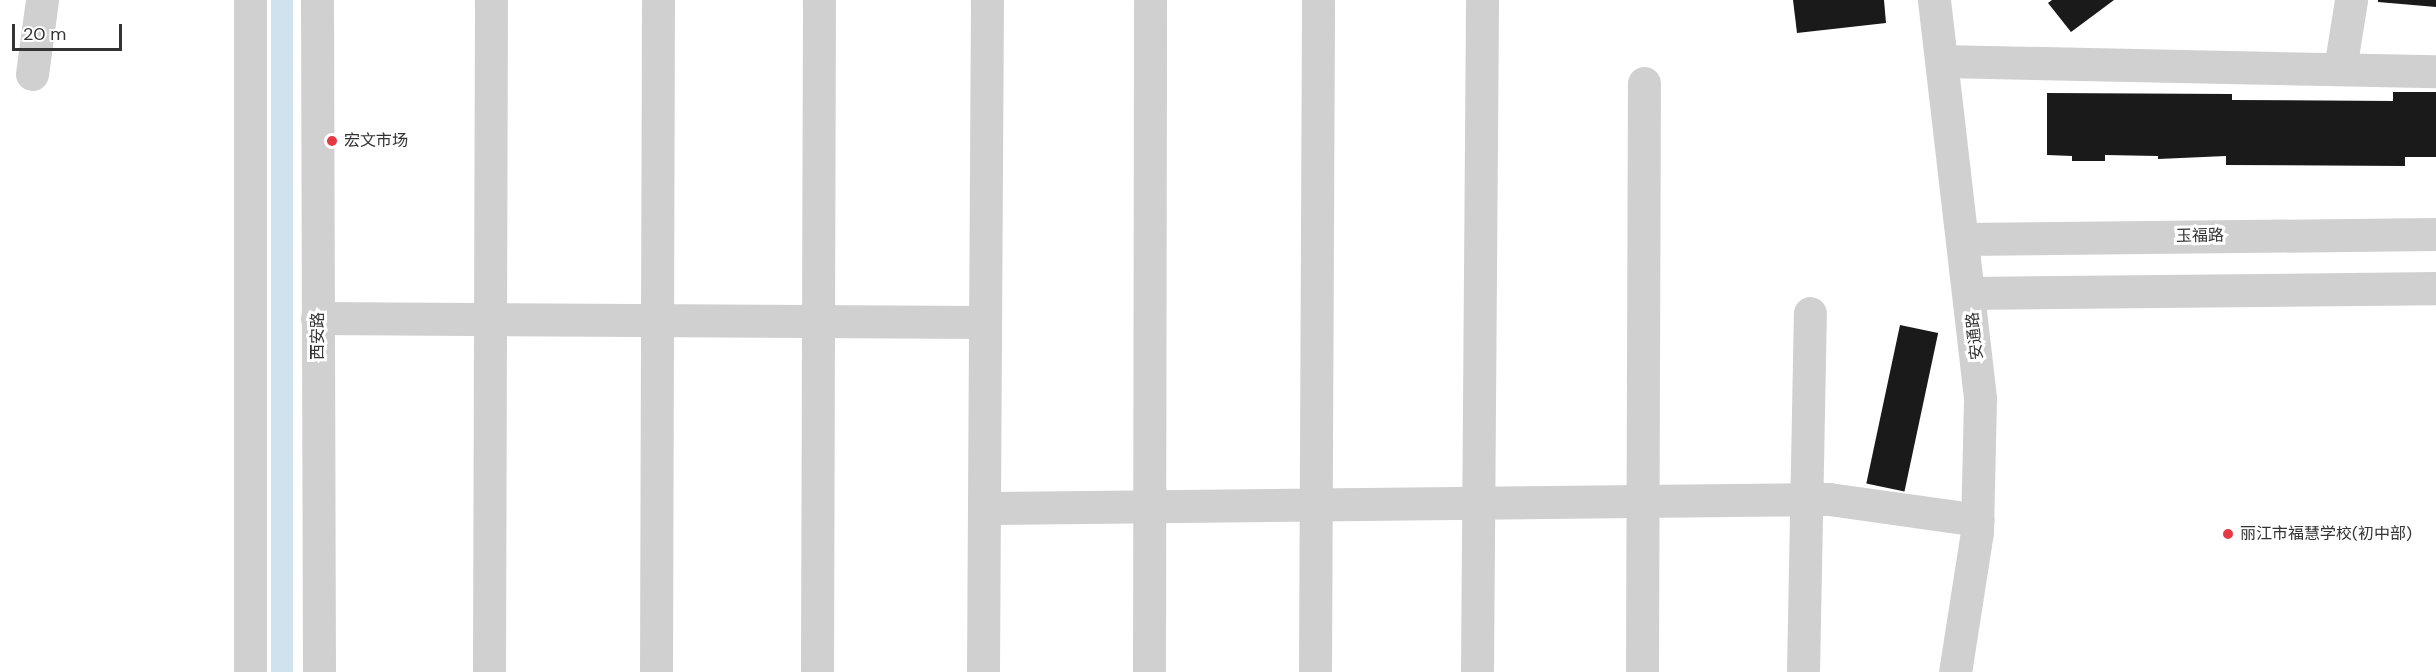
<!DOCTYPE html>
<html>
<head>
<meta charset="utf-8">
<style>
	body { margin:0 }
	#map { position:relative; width:2436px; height:672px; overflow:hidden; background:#fff; font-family:"DM Sans","Noto Sans SC",sans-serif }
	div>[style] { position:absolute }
	.water>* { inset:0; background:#cfe2ee; transform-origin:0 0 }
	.building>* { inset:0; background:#1a1a1a; transform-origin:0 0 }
	.minor>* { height:33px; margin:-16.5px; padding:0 16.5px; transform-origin:16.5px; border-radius:16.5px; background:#d0d0d0 }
	.dots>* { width:16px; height:16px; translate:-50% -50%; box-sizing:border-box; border:3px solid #fff; border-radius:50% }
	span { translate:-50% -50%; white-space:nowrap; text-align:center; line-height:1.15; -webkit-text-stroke:6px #fff; paint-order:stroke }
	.poi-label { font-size:16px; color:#333 }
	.left { translate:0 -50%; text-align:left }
	.street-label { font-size:16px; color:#333 }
	.scale { position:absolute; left:12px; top:24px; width:110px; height:27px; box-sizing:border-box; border:3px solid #333; border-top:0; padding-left:8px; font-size:18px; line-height:21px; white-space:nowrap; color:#333; -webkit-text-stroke:4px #fff; paint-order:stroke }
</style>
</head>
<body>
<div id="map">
	<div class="water">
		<div style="left:271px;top:0;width:22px;height:672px"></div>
	</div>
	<div class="building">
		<div style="clip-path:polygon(1793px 0,1884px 0,1886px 23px,1797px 33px)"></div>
		<div style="clip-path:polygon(2052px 0,2114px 0,2071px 32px,2048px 3px)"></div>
		<div style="clip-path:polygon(2378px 0,2436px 0,2436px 7px,2378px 2px)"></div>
		<div style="clip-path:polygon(2393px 92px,2436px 92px,2436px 157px,2405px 157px,2405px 166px,2226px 165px,2226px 156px,2158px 159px,2158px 156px,2105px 155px,2105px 161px,2072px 161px,2072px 156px,2047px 155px,2047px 93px,2232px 94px,2232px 100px,2393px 101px)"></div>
		<div style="left:1900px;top:325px;width:39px;height:162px;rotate:12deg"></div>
	</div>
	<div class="minor">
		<div style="left:250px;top:0;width:672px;rotate:90deg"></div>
		<div style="left:317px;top:0;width:672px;rotate:89.83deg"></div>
		<div style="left:1934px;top:0;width:402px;rotate:83.4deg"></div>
		<div style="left:1980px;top:399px;width:133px;rotate:91.3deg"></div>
		<div style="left:1977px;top:532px;width:142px;rotate:98.9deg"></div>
		<div style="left:1942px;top:61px;width:494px;rotate:1.2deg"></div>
		<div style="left:2340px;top:69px;width:70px;rotate:-80.9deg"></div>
		<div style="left:32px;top:74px;width:75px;rotate:-82.3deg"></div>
		<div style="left:1964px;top:239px;width:472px;rotate:-0.6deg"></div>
		<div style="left:1970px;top:293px;width:466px;rotate:-0.6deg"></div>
		<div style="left:317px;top:318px;width:668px;rotate:0.34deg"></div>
		<div style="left:984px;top:508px;width:845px;rotate:-0.61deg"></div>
		<div style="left:1829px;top:499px;width:150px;rotate:8deg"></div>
		<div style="left:489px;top:672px;width:672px;rotate:-89.83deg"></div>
		<div style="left:656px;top:672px;width:672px;rotate:-89.83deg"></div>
		<div style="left:817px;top:672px;width:672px;rotate:-89.83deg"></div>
		<div style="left:983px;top:672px;width:672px;rotate:-89.66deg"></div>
		<div style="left:1149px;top:672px;width:672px;rotate:-89.91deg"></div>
		<div style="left:1315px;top:672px;width:672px;rotate:-89.74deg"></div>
		<div style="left:1477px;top:672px;width:672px;rotate:-89.57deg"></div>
		<div style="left:1642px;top:672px;width:589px;rotate:-89.81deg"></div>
		<div style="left:1803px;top:672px;width:359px;rotate:-88.9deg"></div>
	</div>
	<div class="dots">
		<div style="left:332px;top:141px;background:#e63946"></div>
		<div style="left:2228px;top:534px;background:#e63946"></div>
	</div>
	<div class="poi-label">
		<span class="left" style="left:344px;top:141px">宏文市场</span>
		<span class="left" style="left:2240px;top:534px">丽江市福慧学校(初中部)</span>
	</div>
	<div class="street-label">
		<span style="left:2200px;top:236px;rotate:-1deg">玉福路</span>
		<span style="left:318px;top:336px;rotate:-90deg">西安路</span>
		<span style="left:1975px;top:336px;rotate:-96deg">安通路</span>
	</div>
	<div class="scale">20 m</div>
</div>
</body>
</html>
